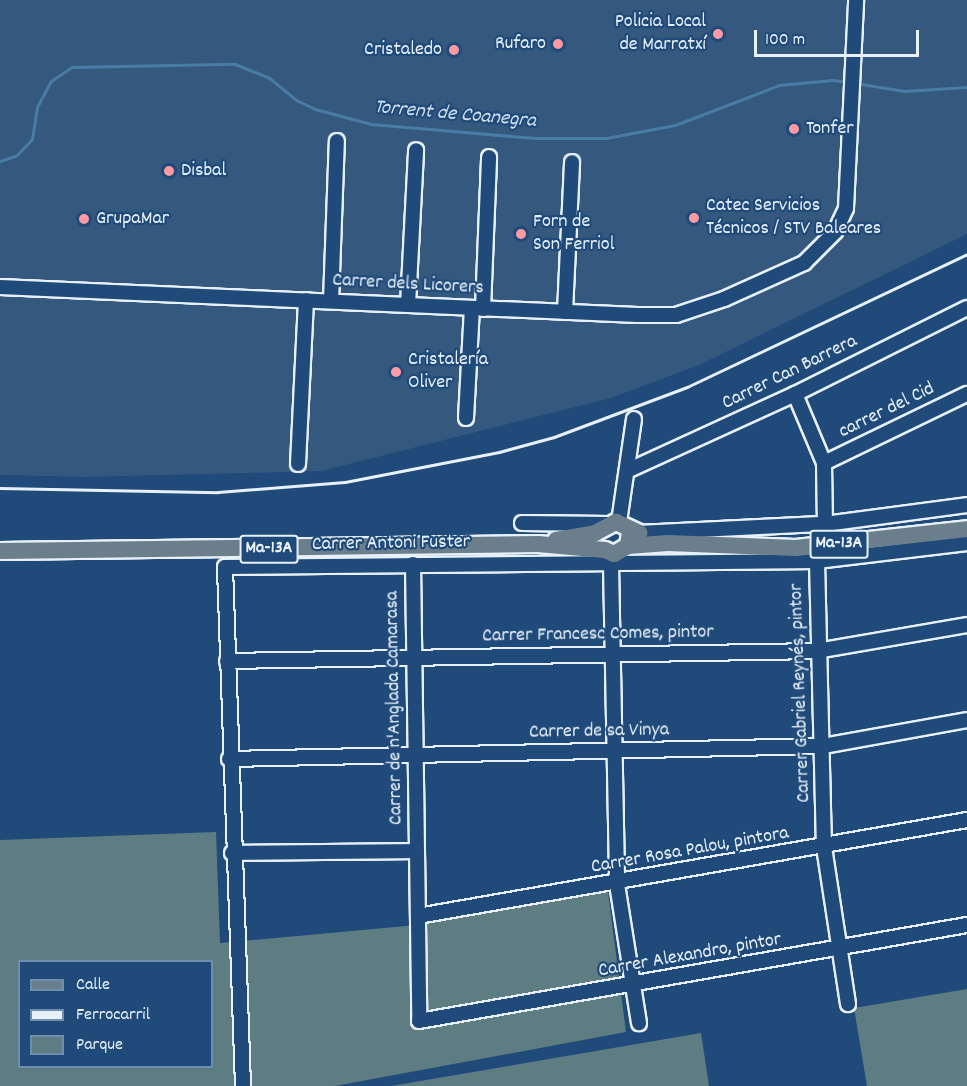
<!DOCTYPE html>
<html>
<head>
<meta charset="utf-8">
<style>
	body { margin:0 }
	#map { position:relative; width:967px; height:1086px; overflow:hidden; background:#1f4a7a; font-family:Dekko,sans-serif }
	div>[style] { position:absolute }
	.built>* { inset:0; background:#35587e }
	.green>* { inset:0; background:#5e7d82 }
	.stream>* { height:3px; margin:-1.5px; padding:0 1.5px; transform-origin:1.5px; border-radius:1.5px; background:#487ba5 }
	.roads { filter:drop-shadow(2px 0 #e8f1f8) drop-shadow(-2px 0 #e8f1f8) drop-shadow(0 2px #e8f1f8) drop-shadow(0 -2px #e8f1f8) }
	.minor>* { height:14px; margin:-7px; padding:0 7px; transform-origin:7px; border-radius:7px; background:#1f4a7a }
	.major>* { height:16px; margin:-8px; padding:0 8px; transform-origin:8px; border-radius:8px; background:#6b7e8b }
	.rail>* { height:3px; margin:-1.5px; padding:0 1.5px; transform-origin:1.5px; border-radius:1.5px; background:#e8f1f8 }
	.dots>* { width:16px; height:16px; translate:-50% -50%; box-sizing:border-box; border:3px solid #1f4a7a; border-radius:50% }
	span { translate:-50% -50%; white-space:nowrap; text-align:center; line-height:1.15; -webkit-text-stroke:4.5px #1f4a7a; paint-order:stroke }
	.shield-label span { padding:2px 4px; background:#1f4a7a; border:2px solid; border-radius:4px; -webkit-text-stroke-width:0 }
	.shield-label { font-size:18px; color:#e8f1f8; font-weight:700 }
	.poi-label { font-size:20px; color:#e8f1f8 }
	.right { translate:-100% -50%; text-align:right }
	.left { translate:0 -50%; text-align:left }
	.street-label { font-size:20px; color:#e8f1f8 }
	.water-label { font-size:21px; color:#d0dfec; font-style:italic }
	.legend { position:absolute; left:18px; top:960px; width:195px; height:108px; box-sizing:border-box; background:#1f4a7a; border:2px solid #6f8dac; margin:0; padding:8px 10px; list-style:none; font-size:18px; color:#e8f1f8 }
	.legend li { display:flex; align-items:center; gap:12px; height:30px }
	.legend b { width:30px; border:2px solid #6f8dac }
	.scale { position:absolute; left:754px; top:30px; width:165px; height:27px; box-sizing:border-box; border:3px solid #e8f1f8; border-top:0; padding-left:8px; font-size:18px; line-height:21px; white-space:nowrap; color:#e8f1f8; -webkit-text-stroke:4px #1f4a7a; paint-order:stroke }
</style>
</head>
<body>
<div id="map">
	<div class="built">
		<div style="clip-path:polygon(0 0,967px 0,967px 234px,699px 365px,611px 398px,321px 471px,85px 477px,0 475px)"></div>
	</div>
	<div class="green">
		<div style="clip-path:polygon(evenodd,216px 832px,220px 943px,406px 926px,608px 892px,626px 1032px,335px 1086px,0 1086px,0 840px,216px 832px,20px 962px,212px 962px,212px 1066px,20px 1066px,20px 962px)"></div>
		<div style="clip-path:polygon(967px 989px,967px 1086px,867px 1086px,854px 1008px)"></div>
		<div style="clip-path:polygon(701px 1033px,709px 1086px,391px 1086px)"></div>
	</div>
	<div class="stream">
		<div style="left:855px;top:83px;width:50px;rotate:9.3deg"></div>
		<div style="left:904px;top:91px;width:63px;rotate:-3.6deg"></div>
		<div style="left:0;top:161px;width:18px;rotate:-19deg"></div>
		<div style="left:17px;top:155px;width:22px;rotate:-47deg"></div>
		<div style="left:32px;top:139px;width:32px;rotate:-81deg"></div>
		<div style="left:37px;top:107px;width:30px;rotate:-62deg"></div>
		<div style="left:51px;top:81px;width:25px;rotate:-34deg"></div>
		<div style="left:72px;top:67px;width:163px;rotate:-1.1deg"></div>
		<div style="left:235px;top:64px;width:35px;rotate:22deg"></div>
		<div style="left:268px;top:77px;width:36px;rotate:39deg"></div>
		<div style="left:296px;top:100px;width:21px;rotate:25deg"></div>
		<div style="left:315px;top:109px;width:58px;rotate:15deg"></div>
		<div style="left:371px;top:124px;width:165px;rotate:4.9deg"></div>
		<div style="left:535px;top:138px;width:71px"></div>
		<div style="left:606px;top:138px;width:70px;rotate:-10.7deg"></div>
		<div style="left:675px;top:125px;width:111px;rotate:-21deg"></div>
		<div style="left:779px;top:85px;width:54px;rotate:-5.3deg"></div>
		<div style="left:833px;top:80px;width:16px;rotate:7deg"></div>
	</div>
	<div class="roads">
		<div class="minor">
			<div style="left:0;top:287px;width:638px;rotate:2.52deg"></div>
			<div style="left:637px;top:315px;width:39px"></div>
			<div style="left:676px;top:315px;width:51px;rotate:-18.4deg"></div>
			<div style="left:724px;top:299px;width:88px;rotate:-24.2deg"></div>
			<div style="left:804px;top:263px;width:44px;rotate:-45deg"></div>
			<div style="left:835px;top:232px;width:26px;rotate:-65deg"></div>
			<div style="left:846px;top:208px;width:208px;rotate:-87.2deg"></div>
			<div style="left:331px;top:301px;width:160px;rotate:-87.9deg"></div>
			<div style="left:408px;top:305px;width:155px;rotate:-87deg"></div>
			<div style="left:483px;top:309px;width:152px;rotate:-87.7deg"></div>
			<div style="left:565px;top:312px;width:150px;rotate:-87.3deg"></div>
			<div style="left:795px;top:394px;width:75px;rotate:67.2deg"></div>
			<div style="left:824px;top:463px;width:61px;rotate:89.1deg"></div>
			<div style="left:466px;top:418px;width:110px;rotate:-86.9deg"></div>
			<div style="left:824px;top:463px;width:159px;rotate:-25.8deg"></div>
			<div style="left:298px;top:464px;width:164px;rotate:-87.2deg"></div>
			<div style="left:629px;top:470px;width:183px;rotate:-24.6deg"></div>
			<div style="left:795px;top:394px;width:192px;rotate:-26.6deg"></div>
			<div style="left:619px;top:522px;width:104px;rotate:-81.7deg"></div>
			<div style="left:522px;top:523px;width:86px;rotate:0.7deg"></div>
			<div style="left:638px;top:533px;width:187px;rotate:-2.8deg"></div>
			<div style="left:825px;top:524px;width:143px;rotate:-7.6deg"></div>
			<div style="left:817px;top:561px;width:286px;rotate:88.6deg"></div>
			<div style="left:824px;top:847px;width:159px;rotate:81.3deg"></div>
			<div style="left:413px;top:564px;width:457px;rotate:89.2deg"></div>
			<div style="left:419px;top:1021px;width:556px;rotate:-9.94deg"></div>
			<div style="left:611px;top:564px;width:320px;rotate:88.9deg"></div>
			<div style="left:617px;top:884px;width:141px;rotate:81deg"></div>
			<div style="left:227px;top:661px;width:590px;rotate:-0.97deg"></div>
			<div style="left:817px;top:651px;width:152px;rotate:-9.8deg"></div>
			<div style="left:229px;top:759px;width:594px;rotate:-1.25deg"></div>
			<div style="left:823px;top:746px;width:146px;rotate:-10.2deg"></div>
			<div style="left:232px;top:853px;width:183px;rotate:-0.6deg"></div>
			<div style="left:418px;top:916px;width:557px;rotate:-9.92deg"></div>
			<div style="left:243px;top:1086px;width:519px;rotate:-91.99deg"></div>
			<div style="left:225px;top:567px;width:592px;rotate:-0.58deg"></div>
			<div style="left:817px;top:561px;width:151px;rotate:-6.8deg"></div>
		</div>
		<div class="major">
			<div style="left:556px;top:540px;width:40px;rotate:-10deg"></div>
			<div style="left:595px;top:533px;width:24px;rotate:-28deg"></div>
			<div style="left:616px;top:522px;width:26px;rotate:25deg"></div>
			<div style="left:628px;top:546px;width:40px;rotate:-4.3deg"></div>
			<div style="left:668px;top:543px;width:128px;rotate:2.2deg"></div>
			<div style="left:796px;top:548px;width:172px;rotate:-6.3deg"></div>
			<div style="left:0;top:551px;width:538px;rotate:-0.75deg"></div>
			<div style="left:538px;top:544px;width:67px;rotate:5.1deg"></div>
			<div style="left:605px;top:550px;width:10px;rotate:24deg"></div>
			<div style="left:614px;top:554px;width:16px;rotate:-30deg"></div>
			<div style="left:628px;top:546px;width:15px;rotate:-82deg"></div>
		</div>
	</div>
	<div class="rail">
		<div style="left:0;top:488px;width:218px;rotate:1.1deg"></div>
		<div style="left:218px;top:492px;width:127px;rotate:-4.5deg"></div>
		<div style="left:345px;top:482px;width:157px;rotate:-11deg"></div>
		<div style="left:499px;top:452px;width:57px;rotate:-15.3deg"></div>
		<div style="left:554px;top:437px;width:142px;rotate:-20.6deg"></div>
		<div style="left:687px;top:387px;width:310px;rotate:-25.4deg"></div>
	</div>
	<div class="dots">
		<div style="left:718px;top:34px;background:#ff9aa2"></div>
		<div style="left:558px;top:44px;background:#ff9aa2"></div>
		<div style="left:454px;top:50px;background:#ff9aa2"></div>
		<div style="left:794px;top:129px;background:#ff9aa2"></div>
		<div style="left:169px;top:171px;background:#ff9aa2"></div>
		<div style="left:694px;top:218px;background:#ff9aa2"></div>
		<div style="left:84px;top:219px;background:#ff9aa2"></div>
		<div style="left:521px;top:234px;background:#ff9aa2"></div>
		<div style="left:396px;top:372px;background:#ff9aa2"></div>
	</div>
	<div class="shield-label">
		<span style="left:839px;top:544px">Ma-13A</span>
		<span style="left:269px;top:549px">Ma-13A</span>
	</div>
	<div class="poi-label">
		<span class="right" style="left:706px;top:34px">Policia Local<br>de Marratxí</span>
		<span class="right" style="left:546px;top:44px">Rufaro</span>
		<span class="right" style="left:442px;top:50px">Cristaledo</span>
		<span class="left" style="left:806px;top:129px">Tonfer</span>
		<span class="left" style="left:181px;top:171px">Disbal</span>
		<span class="left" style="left:706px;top:218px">Catec Servicios<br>Técnicos / STV Baleares</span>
		<span class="left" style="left:96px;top:219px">GrupaMar</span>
		<span class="left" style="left:533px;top:234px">Forn de<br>Son Ferriol</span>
		<span class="left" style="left:408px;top:372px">Cristalería<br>Oliver</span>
	</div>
	<div class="street-label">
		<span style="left:408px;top:285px;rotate:3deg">Carrer dels Licorers</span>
		<span style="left:790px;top:373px;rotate:-26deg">Carrer Can Barrera</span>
		<span style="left:887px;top:411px;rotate:-26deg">carrer del Cid</span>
		<span style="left:391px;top:544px;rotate:-1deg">Carrer Antoni Fuster</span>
		<span style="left:598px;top:635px;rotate:-1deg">Carrer Francesc Comes, pintor</span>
		<span style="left:801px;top:693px;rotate:-92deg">Carrer Gabriel Reynés, pintor</span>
		<span style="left:395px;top:708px;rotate:-91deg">Carrer de n'Anglada Camarasa</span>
		<span style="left:599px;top:732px;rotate:-1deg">Carrer de sa Vinya</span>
		<span style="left:690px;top:851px;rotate:-10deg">Carrer Rosa Palou, pintora</span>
		<span style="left:690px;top:956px;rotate:-10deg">Carrer Alexandro, pintor</span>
	</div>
	<div class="water-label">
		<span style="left:455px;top:115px;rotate:5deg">Torrent de Coanegra</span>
	</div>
	<ul class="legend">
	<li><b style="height:8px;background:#6b7e8b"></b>Calle</li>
	<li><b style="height:8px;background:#e8f1f8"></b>Ferrocarril</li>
	<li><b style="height:16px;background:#5e7d82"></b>Parque</li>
	</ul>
	<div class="scale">100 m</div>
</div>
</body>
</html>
